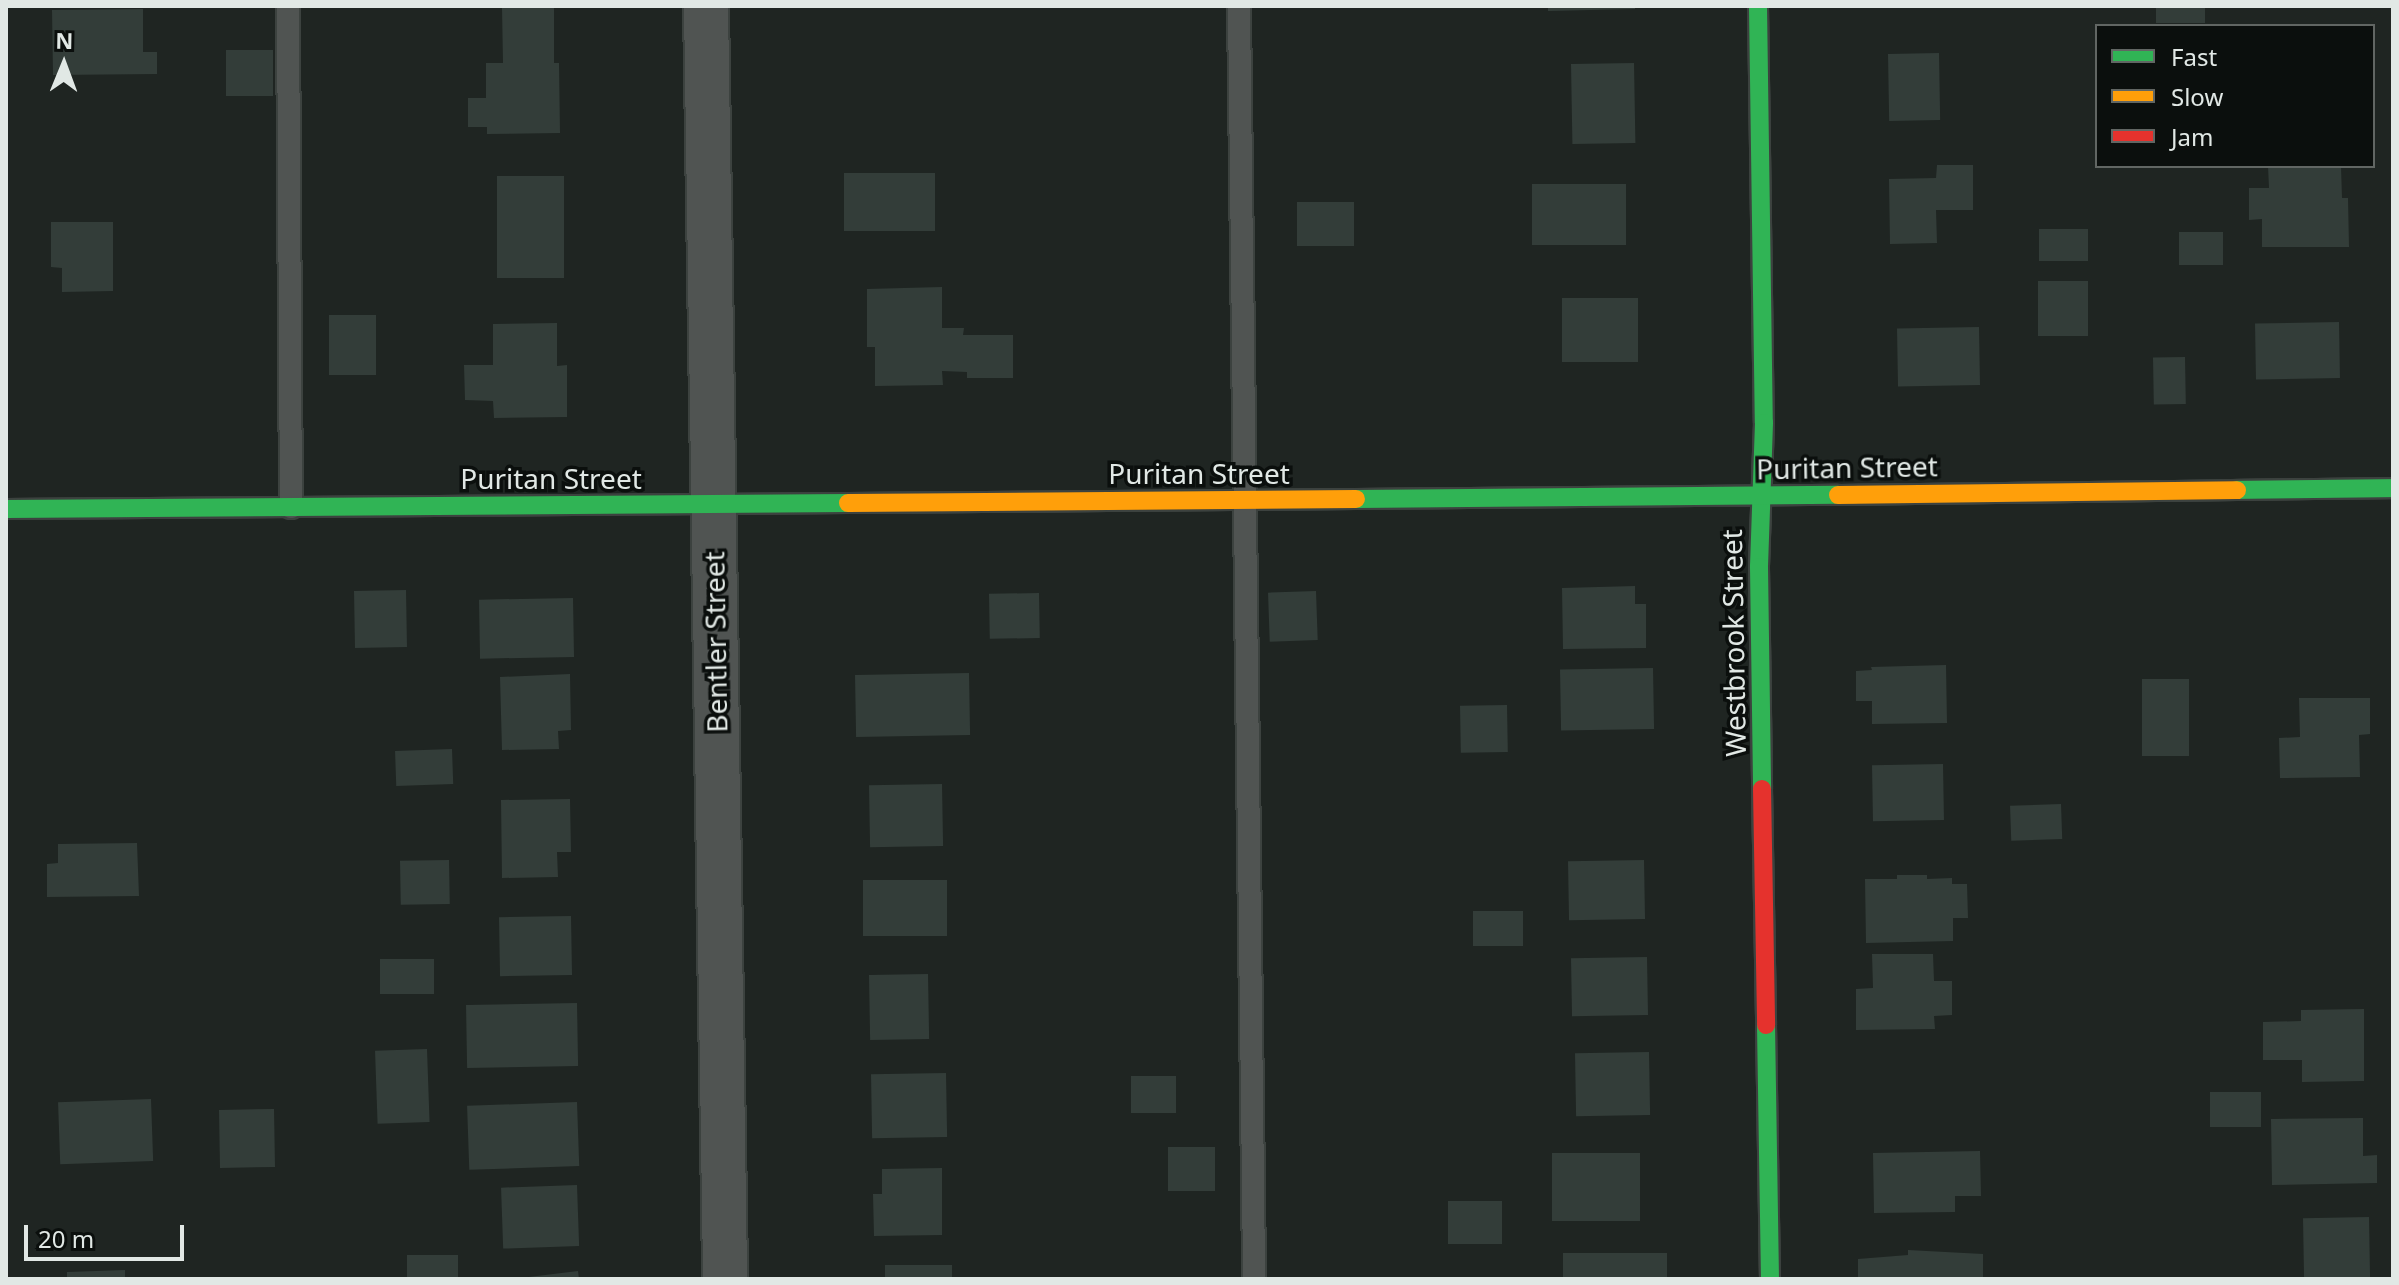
<!DOCTYPE html>
<html>
<head>
<meta charset="utf-8">
<style>
	body { margin:0 }
	#map { position:relative; width:2399px; height:1285px; overflow:hidden; background:#1f2522; font-family:"Noto Sans",sans-serif }
	div>[style] { position:absolute }
	.building>* { inset:0; background:#333d39; transform-origin:0 0 }
	.roads { filter:drop-shadow(2px 0 #3c423f) drop-shadow(-2px 0 #3c423f) drop-shadow(0 2px #3c423f) drop-shadow(0 -2px #3c423f) }
	.lane>* { height:22px; margin:-11px; padding:0 11px; transform-origin:11px; border-radius:11px; background:#505452 }
	.street>* { height:44px; margin:-22px; padding:0 22px; transform-origin:22px; border-radius:22px; background:#505452 }
	.fast>* { height:18px; margin:-9px; padding:0 9px; transform-origin:9px; border-radius:9px; background:#30b455 }
	.slow>* { height:18px; margin:-9px; padding:0 9px; transform-origin:9px; border-radius:9px; background:#ff9f0a }
	.jam>* { height:18px; margin:-9px; padding:0 9px; transform-origin:9px; border-radius:9px; background:#e5322d }
	span { translate:-50% -50%; white-space:nowrap; text-align:center; line-height:1.15; -webkit-text-stroke:7px #0b0f0d; paint-order:stroke }
	.street-label { font-size:28px; color:#e1e8e5 }
	.frame { position:absolute; inset:0; border:8px solid #e1e8e5; pointer-events:none }
	.legend { position:absolute; left:2095px; top:24px; width:280px; height:144px; box-sizing:border-box; background:#0b0f0d; border:2px solid #616663; margin:0; padding:10px 14px; list-style:none; font-size:24px; color:#e1e8e5 }
	.legend li { display:flex; align-items:center; gap:16px; height:40px }
	.legend b { width:40px; border:2px solid #616663 }
	.north { position:absolute; left:24px; top:24px; width:80px; height:80px; -webkit-text-stroke:6px #0b0f0d; paint-order:stroke; rotate:1deg; font-size:22px; font-weight:700; line-height:32px; text-align:center; color:#e1e8e5 }
	.north::after { content:''; display:block; margin:auto; width:28px; height:36px; background:#e1e8e5; clip-path:polygon(50% 0,100% 100%,50% 72%,0 100%) }
	.scale { position:absolute; left:24px; top:1225px; width:160px; height:36px; box-sizing:border-box; border:4px solid #e1e8e5; border-top:0; padding-left:10px; font-size:24px; line-height:28px; white-space:nowrap; color:#e1e8e5; -webkit-text-stroke:6px #0b0f0d; paint-order:stroke }
</style>
</head>
<body>
<div id="map">
	<div class="building">
		<div style="clip-path:polygon(1548px 6px,1635px 6px,1635px 9px,1548px 11px)"></div>
		<div style="left:2156px;top:6px;width:49px;height:17px"></div>
		<div style="clip-path:polygon(502px 8px,554px 8px,554px 63px,559px 63px,560px 133px,487px 134px,487px 127px,468px 127px,468px 98px,486px 98px,486px 63px,503px 63px)"></div>
		<div style="clip-path:polygon(143px 9px,143px 52px,157px 52px,157px 74px,53px 75px,52px 10px)"></div>
		<div style="left:226px;top:50px;width:47px;height:46px"></div>
		<div style="left:1939px;top:53px;width:67px;height:51px;rotate:89deg"></div>
		<div style="left:1634px;top:63px;width:80px;height:63px;rotate:89deg"></div>
		<div style="clip-path:polygon(1937px 165px,1973px 165px,1973px 210px,1936px 210px,1937px 243px,1890px 244px,1889px 179px,1936px 178px)"></div>
		<div style="clip-path:polygon(2268px 166px,2341px 166px,2342px 198px,2348px 198px,2349px 247px,2262px 247px,2262px 219px,2249px 220px,2249px 188px,2269px 188px)"></div>
		<div style="left:935px;top:173px;width:58px;height:91px;rotate:90deg"></div>
		<div style="left:497px;top:176px;width:67px;height:102px"></div>
		<div style="left:1626px;top:184px;width:61px;height:94px;rotate:90deg"></div>
		<div style="left:1297px;top:202px;width:57px;height:44px"></div>
		<div style="clip-path:polygon(51px 222px,113px 222px,113px 291px,62px 292px,62px 268px,51px 267px)"></div>
		<div style="left:2039px;top:229px;width:49px;height:32px"></div>
		<div style="left:2223px;top:232px;width:33px;height:44px;rotate:90deg"></div>
		<div style="left:2038px;top:281px;width:50px;height:55px"></div>
		<div style="clip-path:polygon(942px 287px,942px 328px,964px 328px,963px 335px,1013px 335px,1013px 378px,967px 378px,967px 372px,942px 371px,943px 385px,875px 386px,875px 347px,867px 347px,867px 289px)"></div>
		<div style="left:1638px;top:298px;width:64px;height:76px;rotate:90deg"></div>
		<div style="left:329px;top:315px;width:47px;height:60px"></div>
		<div style="left:2339px;top:322px;width:56px;height:84px;rotate:89deg"></div>
		<div style="clip-path:polygon(557px 323px,557px 366px,567px 365px,567px 417px,494px 418px,493px 401px,465px 400px,464px 365px,493px 365px,493px 324px)"></div>
		<div style="left:1979px;top:327px;width:58px;height:82px;rotate:89deg"></div>
		<div style="left:2185px;top:357px;width:47px;height:32px;rotate:89deg"></div>
		<div style="clip-path:polygon(1635px 586px,1635px 604px,1646px 604px,1646px 648px,1563px 649px,1562px 588px)"></div>
		<div style="left:406px;top:590px;width:57px;height:52px;rotate:89deg"></div>
		<div style="left:1316px;top:591px;width:49px;height:48px;rotate:88deg"></div>
		<div style="left:1039px;top:593px;width:45px;height:50px;rotate:89deg"></div>
		<div style="left:573px;top:598px;width:59px;height:94px;rotate:89deg"></div>
		<div style="clip-path:polygon(1946px 665px,1947px 723px,1872px 724px,1872px 701px,1856px 701px,1856px 671px,1872px 670px,1871px 667px)"></div>
		<div style="left:1653px;top:668px;width:61px;height:93px;rotate:89deg"></div>
		<div style="left:969px;top:673px;width:62px;height:114px;rotate:89deg"></div>
		<div style="clip-path:polygon(570px 674px,571px 730px,558px 731px,559px 749px,502px 750px,500px 677px)"></div>
		<div style="left:2142px;top:679px;width:47px;height:77px"></div>
		<div style="clip-path:polygon(2299px 698px,2370px 698px,2370px 734px,2359px 735px,2360px 777px,2280px 778px,2279px 738px,2300px 737px)"></div>
		<div style="left:1507px;top:705px;width:47px;height:47px;rotate:89deg"></div>
		<div style="left:452px;top:749px;width:35px;height:57px;rotate:88deg"></div>
		<div style="left:1943px;top:764px;width:56px;height:71px;rotate:89deg"></div>
		<div style="left:942px;top:784px;width:62px;height:73px;rotate:89deg"></div>
		<div style="clip-path:polygon(570px 799px,571px 852px,557px 852px,558px 877px,502px 878px,501px 800px)"></div>
		<div style="left:2061px;top:804px;width:35px;height:51px;rotate:88deg"></div>
		<div style="clip-path:polygon(137px 843px,139px 896px,47px 897px,47px 864px,58px 863px,58px 844px)"></div>
		<div style="left:449px;top:860px;width:44px;height:49px;rotate:89deg"></div>
		<div style="left:1644px;top:860px;width:59px;height:76px;rotate:89deg"></div>
		<div style="clip-path:polygon(1897px 875px,1927px 875px,1927px 879px,1952px 878px,1952px 884px,1967px 884px,1968px 918px,1953px 918px,1953px 941px,1866px 943px,1865px 879px,1897px 879px)"></div>
		<div style="left:947px;top:880px;width:56px;height:84px;rotate:90deg"></div>
		<div style="left:1523px;top:911px;width:35px;height:50px;rotate:90deg"></div>
		<div style="left:571px;top:916px;width:59px;height:72px;rotate:89deg"></div>
		<div style="clip-path:polygon(1872px 954px,1933px 954px,1934px 981px,1952px 981px,1952px 1015px,1934px 1016px,1935px 1029px,1856px 1030px,1856px 989px,1873px 988px)"></div>
		<div style="left:1647px;top:957px;width:58px;height:76px;rotate:89deg"></div>
		<div style="left:434px;top:959px;width:35px;height:54px;rotate:90deg"></div>
		<div style="left:928px;top:974px;width:65px;height:59px;rotate:89deg"></div>
		<div style="left:577px;top:1003px;width:63px;height:111px;rotate:89deg"></div>
		<div style="clip-path:polygon(2364px 1009px,2364px 1081px,2302px 1082px,2302px 1060px,2263px 1060px,2263px 1022px,2301px 1021px,2301px 1010px)"></div>
		<div style="left:427px;top:1049px;width:73px;height:52px;rotate:88deg"></div>
		<div style="left:1649px;top:1052px;width:63px;height:74px;rotate:89deg"></div>
		<div style="left:946px;top:1073px;width:64px;height:75px;rotate:89deg"></div>
		<div style="left:1131px;top:1076px;width:45px;height:37px"></div>
		<div style="left:2261px;top:1092px;width:35px;height:51px;rotate:90deg"></div>
		<div style="left:151px;top:1099px;width:62px;height:93px;rotate:88deg"></div>
		<div style="left:577px;top:1102px;width:64px;height:110px;rotate:88deg"></div>
		<div style="left:274px;top:1109px;width:58px;height:55px;rotate:89deg"></div>
		<div style="clip-path:polygon(2363px 1118px,2363px 1156px,2377px 1155px,2377px 1183px,2272px 1185px,2271px 1119px)"></div>
		<div style="left:1168px;top:1147px;width:47px;height:44px"></div>
		<div style="clip-path:polygon(1980px 1151px,1981px 1196px,1955px 1196px,1955px 1212px,1874px 1213px,1873px 1153px)"></div>
		<div style="left:1640px;top:1153px;width:68px;height:88px;rotate:90deg"></div>
		<div style="clip-path:polygon(942px 1168px,942px 1235px,874px 1236px,873px 1194px,882px 1194px,882px 1169px)"></div>
		<div style="left:577px;top:1185px;width:61px;height:76px;rotate:88deg"></div>
		<div style="left:1448px;top:1201px;width:54px;height:43px"></div>
		<div style="left:2369px;top:1217px;width:62px;height:66px;rotate:89deg"></div>
		<div style="clip-path:polygon(1908px 1250px,1983px 1254px,1983px 1279px,1858px 1279px,1858px 1259px,1908px 1255px)"></div>
		<div style="left:1667px;top:1253px;width:26px;height:104px;rotate:90deg"></div>
		<div style="left:458px;top:1255px;width:24px;height:51px;rotate:90deg"></div>
		<div style="left:885px;top:1265px;width:67px;height:14px"></div>
		<div style="clip-path:polygon(125px 1270px,125px 1279px,67px 1279px,67px 1272px)"></div>
		<div style="left:578px;top:1271px;width:8px;height:73px;rotate:83deg"></div>
	</div>
	<div class="roads">
		<div class="lane">
			<div style="left:288px;top:6px;width:501px;rotate:89.66deg"></div>
			<div style="left:1239px;top:6px;width:1273px;rotate:89.32deg"></div>
		</div>
		<div class="street">
			<div style="left:706px;top:6px;width:1273px;rotate:89.14deg"></div>
		</div>
		<div class="fast">
			<div style="left:1758px;top:6px;width:417px;rotate:89.2deg"></div>
			<div style="left:1764px;top:423px;width:144px;rotate:92deg"></div>
			<div style="left:1759px;top:567px;width:222px;rotate:89.2deg"></div>
			<div style="left:2237px;top:490px;width:156px;rotate:-0.7deg"></div>
			<div style="left:1356px;top:499px;width:482px;rotate:-0.5deg"></div>
			<div style="left:6px;top:509px;width:842px;rotate:-0.41deg"></div>
			<div style="left:1766px;top:1025px;width:254px;rotate:89.1deg"></div>
		</div>
		<div class="slow">
			<div style="left:1838px;top:495px;width:399px;rotate:-0.7deg"></div>
			<div style="left:848px;top:503px;width:508px;rotate:-0.45deg"></div>
		</div>
		<div class="jam">
			<div style="left:1762px;top:789px;width:236px;rotate:89deg"></div>
		</div>
	</div>
	<div class="street-label">
		<span style="left:1847px;top:467px;rotate:-1deg">Puritan Street</span>
		<span style="left:1199px;top:473px">Puritan Street</span>
		<span style="left:551px;top:478px">Puritan Street</span>
		<span style="left:715px;top:642px;rotate:-91deg">Bentler Street</span>
		<span style="left:1733px;top:643px;rotate:-91deg">Westbrook Street</span>
	</div>
	<div class="frame"></div>
	<ul class="legend">
	<li><b style="height:10px;background:#30b455"></b>Fast</li>
	<li><b style="height:10px;background:#ff9f0a"></b>Slow</li>
	<li><b style="height:10px;background:#e5322d"></b>Jam</li>
	</ul>
	<div class="north">N</div>
	<div class="scale">20 m</div>
</div>
</body>
</html>
